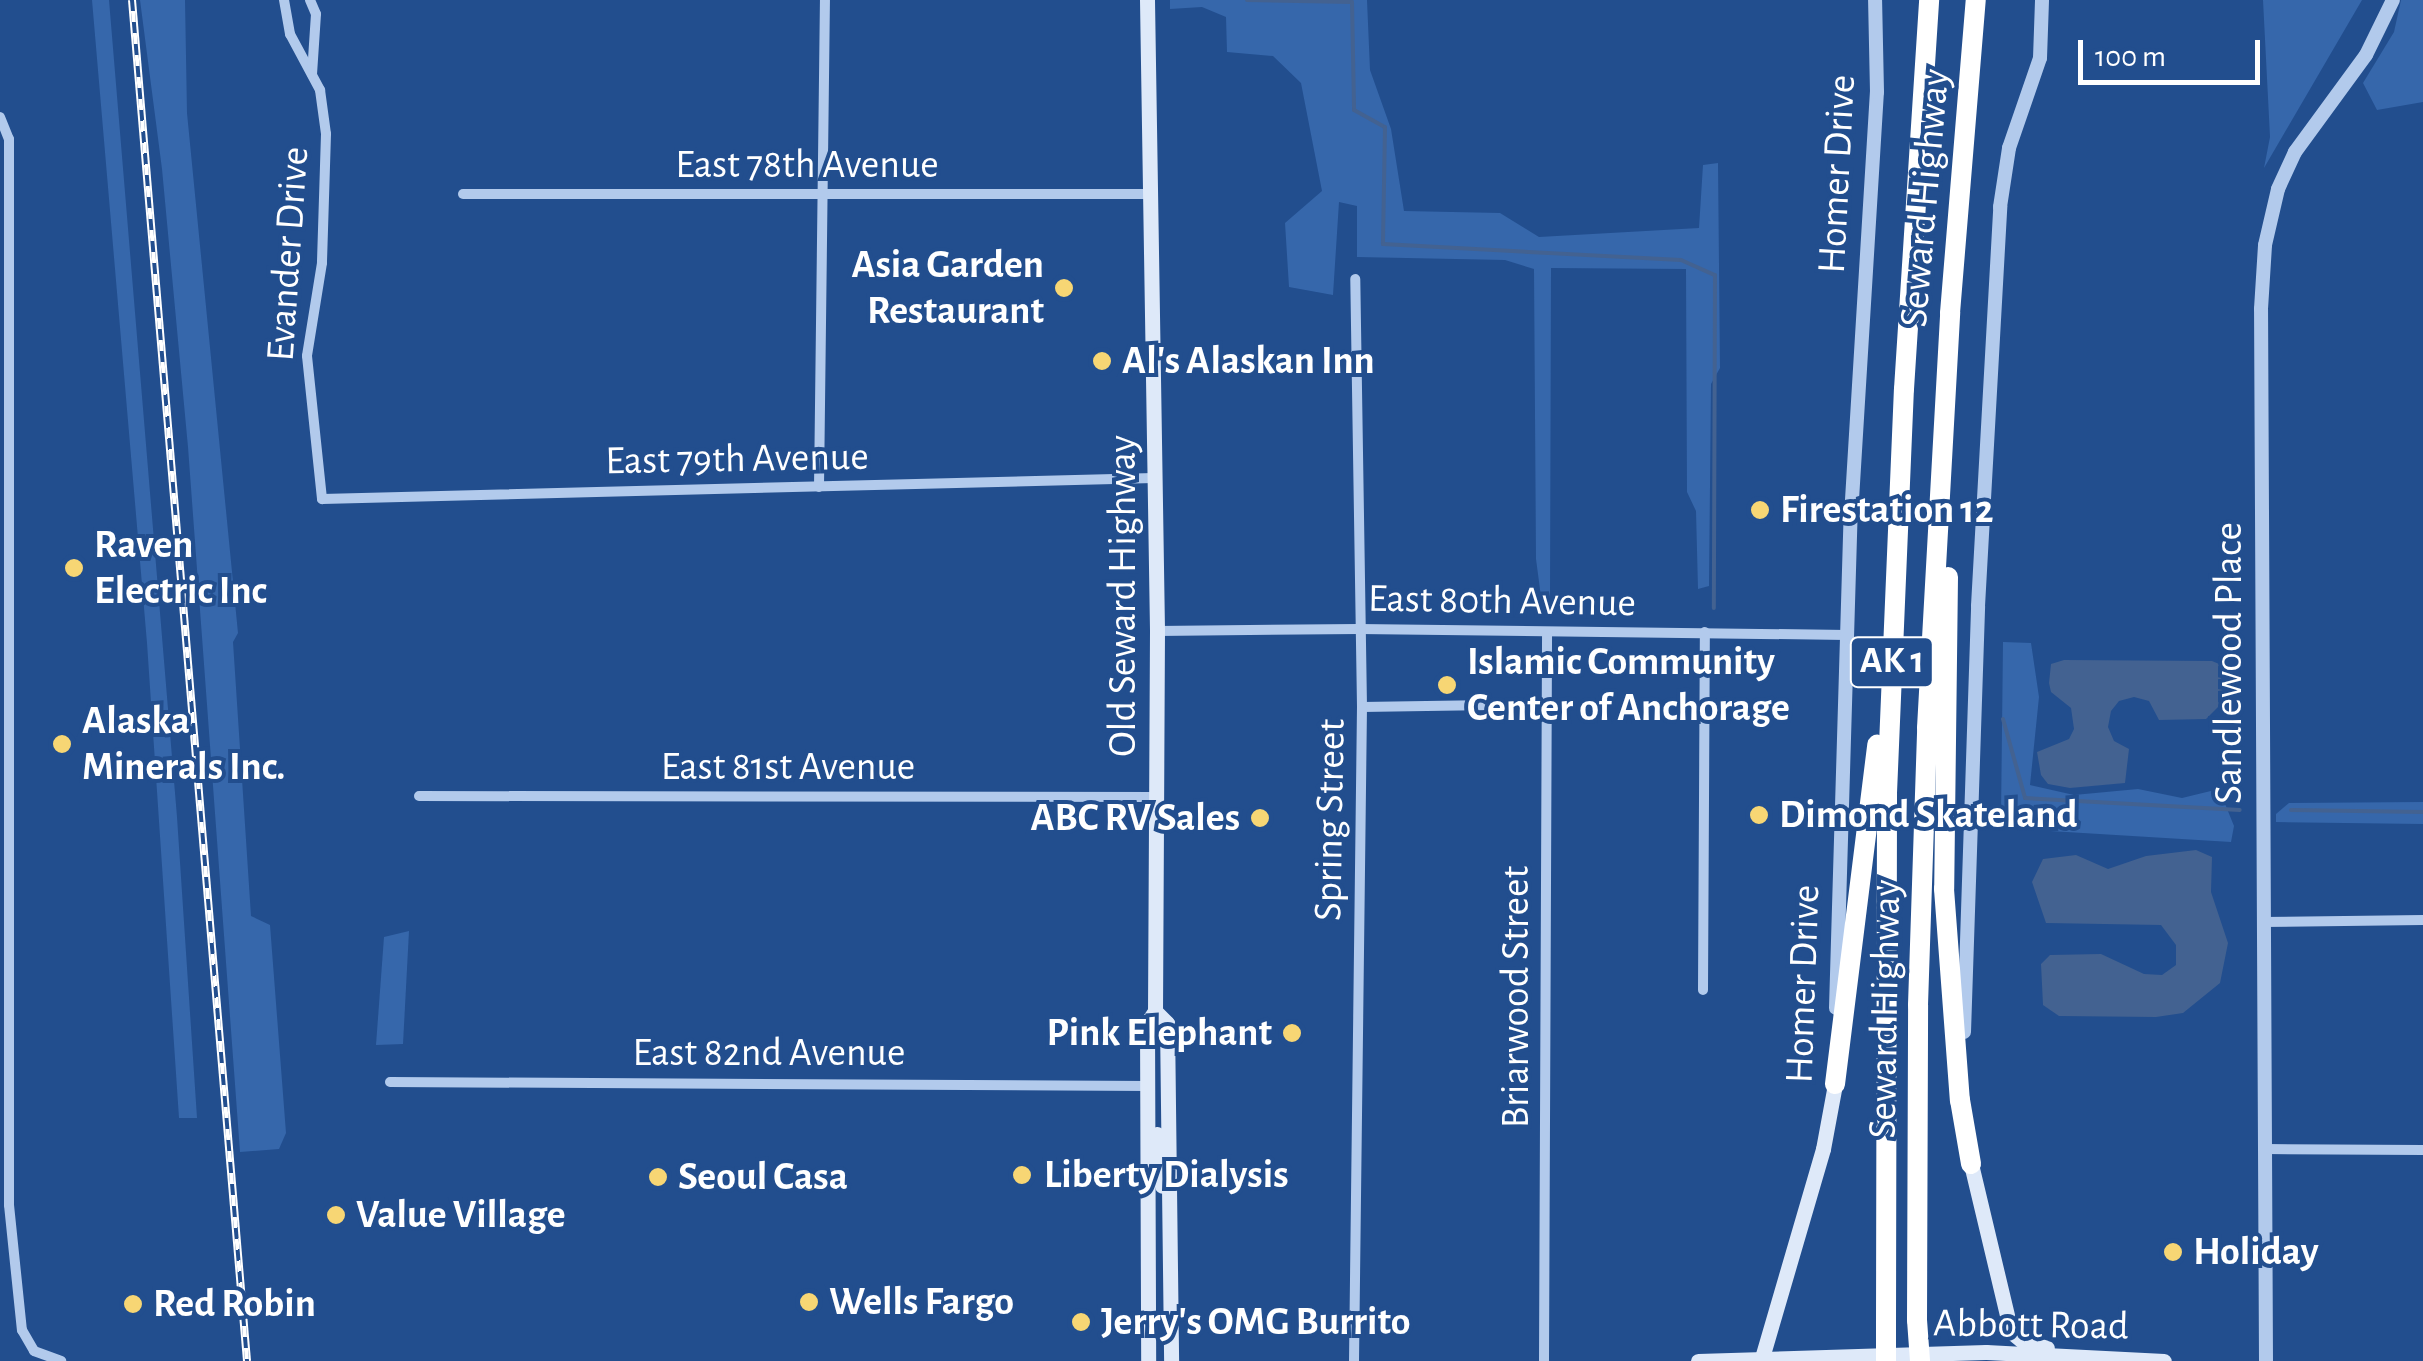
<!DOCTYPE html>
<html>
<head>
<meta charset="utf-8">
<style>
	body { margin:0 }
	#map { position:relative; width:2423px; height:1361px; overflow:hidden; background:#224e8e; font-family:"Alegreya Sans",sans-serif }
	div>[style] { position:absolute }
	.green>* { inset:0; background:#3667ab }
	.water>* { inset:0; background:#436291 }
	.stream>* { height:4px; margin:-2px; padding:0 2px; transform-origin:2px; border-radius:2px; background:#436291 }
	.minor>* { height:10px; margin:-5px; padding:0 5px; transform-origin:5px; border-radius:5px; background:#b2caec }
	.tertiary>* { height:14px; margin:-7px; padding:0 7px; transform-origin:7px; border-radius:7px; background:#b2caec }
	.secondary>* { height:15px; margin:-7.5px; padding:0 7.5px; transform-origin:7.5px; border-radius:7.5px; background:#dee9f9 }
	.motorway>* { height:20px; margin:-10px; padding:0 10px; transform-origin:10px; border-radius:10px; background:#fff }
	.rail>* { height:8px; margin-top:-4px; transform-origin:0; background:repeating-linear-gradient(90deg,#224e8e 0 11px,#fff 0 22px); box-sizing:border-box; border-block:2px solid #fff }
	.motorway-bridge>* { height:20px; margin:-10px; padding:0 10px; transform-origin:10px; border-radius:10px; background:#fff }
	.dots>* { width:28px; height:28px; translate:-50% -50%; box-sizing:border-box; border:5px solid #224e8e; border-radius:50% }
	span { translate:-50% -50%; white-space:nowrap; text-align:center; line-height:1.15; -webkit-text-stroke:8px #224e8e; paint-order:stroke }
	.shield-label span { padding:2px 8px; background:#224e8e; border:2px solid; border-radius:8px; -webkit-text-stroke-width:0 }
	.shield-label { font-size:38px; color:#fff; font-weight:700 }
	.street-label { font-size:40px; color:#fff }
	.poi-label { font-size:40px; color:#fff; font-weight:700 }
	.right { translate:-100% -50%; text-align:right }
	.left { translate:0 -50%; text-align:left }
	.scale { position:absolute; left:2078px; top:40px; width:182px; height:45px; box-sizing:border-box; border:5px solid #fff; border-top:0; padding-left:12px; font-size:30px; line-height:35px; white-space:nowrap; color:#fff; -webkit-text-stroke:8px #224e8e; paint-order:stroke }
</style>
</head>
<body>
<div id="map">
	<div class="green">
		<div style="clip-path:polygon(92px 0,109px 0,177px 817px,197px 1118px,179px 1118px,147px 643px)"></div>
		<div style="clip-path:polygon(140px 0,185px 0,187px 113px,238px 633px,233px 642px,251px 916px,270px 925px,286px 1133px,279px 1149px,240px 1152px,188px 447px,162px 169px)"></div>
		<div style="clip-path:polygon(1170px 0,1367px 0,1370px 70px,1391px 129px,1404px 211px,1500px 213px,1539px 237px,1699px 228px,1703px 165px,1718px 163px,1720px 368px,1711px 384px,1709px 586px,1698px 589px,1696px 511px,1687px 492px,1686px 269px,1551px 268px,1550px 601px,1541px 597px,1536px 559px,1534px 269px,1505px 260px,1357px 257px,1357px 206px,1339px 202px,1333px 295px,1289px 287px,1285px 223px,1322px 191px,1301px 83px,1273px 56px,1227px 52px,1226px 17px,1202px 7px,1170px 9px)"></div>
		<div style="clip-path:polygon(2263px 0,2362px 0,2264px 168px,2270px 137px)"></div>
		<div style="clip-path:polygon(2401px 0,2423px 0,2423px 102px,2377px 110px,2363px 83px,2394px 32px)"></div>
		<div style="clip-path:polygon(2003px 642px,2031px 643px,2039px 697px,2030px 785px,2074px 795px,2138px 789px,2182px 798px,2219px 789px,2234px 826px,2231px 842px,2050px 831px,2001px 816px)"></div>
		<div style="clip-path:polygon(2423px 802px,2423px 824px,2276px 822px,2276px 814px,2289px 803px)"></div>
		<div style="clip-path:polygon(409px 931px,403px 1044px,376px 1045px,384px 937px)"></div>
	</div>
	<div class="water">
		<div style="clip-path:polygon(2064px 660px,2212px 661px,2219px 664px,2223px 690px,2220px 705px,2206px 719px,2159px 720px,2149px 701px,2134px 697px,2119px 701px,2111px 711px,2108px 727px,2114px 741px,2129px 749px,2125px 783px,2070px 788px,2048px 784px,2041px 775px,2037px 752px,2069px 739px,2074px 729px,2071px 708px,2051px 692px,2049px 683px,2051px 664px)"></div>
		<div style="clip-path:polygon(2196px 850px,2212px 857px,2211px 892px,2228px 943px,2220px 983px,2183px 1013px,2156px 1017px,2059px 1016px,2043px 1005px,2041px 964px,2050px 955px,2101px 954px,2144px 974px,2162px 975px,2176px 965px,2176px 945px,2161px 925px,2046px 923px,2032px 882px,2043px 859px,2076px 855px,2108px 869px,2146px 856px)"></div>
	</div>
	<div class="stream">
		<div style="left:1247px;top:0;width:105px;rotate:1.1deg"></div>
		<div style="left:1352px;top:2px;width:108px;rotate:88.9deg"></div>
		<div style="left:1354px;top:110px;width:35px;rotate:29deg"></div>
		<div style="left:1385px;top:127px;width:117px;rotate:91deg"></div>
		<div style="left:1383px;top:244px;width:298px;rotate:3.1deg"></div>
		<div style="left:1681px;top:260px;width:37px;rotate:24deg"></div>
		<div style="left:1715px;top:275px;width:333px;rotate:90.2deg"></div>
		<div style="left:2003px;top:719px;width:82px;rotate:74.4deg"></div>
		<div style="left:2025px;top:798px;width:215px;rotate:3.2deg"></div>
		<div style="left:2291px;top:810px;width:132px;rotate:0.9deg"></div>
	</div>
	<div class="minor">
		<div style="left:284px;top:0;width:35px;rotate:80deg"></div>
		<div style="left:290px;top:34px;width:64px;rotate:61.8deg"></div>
		<div style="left:320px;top:90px;width:44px;rotate:82.2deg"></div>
		<div style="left:326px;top:134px;width:129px;rotate:91.8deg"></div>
		<div style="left:322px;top:263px;width:94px;rotate:99.2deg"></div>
		<div style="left:307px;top:356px;width:144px;rotate:84deg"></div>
		<div style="left:322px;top:499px;width:832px;rotate:-1.45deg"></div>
		<div style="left:310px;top:0;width:15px;rotate:67deg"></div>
		<div style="left:316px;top:14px;width:60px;rotate:93.8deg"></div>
		<div style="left:0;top:117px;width:24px;rotate:68deg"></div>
		<div style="left:9px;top:139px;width:1066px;rotate:90deg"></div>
		<div style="left:9px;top:1205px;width:126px;rotate:84.1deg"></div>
		<div style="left:22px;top:1330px;width:24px;rotate:60deg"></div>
		<div style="left:34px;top:1351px;width:29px;rotate:20deg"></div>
		<div style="left:463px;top:194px;width:688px"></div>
		<div style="left:819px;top:487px;width:487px;rotate:-89.3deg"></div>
		<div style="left:1157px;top:631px;width:202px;rotate:-0.6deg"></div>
		<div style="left:1359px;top:629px;width:488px;rotate:0.7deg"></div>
		<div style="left:1362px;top:707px;width:129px;rotate:-0.9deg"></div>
		<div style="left:419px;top:796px;width:737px;rotate:0.08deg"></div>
		<div style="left:2262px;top:922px;width:161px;rotate:-0.7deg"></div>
		<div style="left:1703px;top:990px;width:358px;rotate:-89.7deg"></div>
		<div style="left:390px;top:1082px;width:758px;rotate:0.3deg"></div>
		<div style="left:2266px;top:1149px;width:157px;rotate:0.4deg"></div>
		<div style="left:1354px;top:1361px;width:654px;rotate:-89.3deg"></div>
		<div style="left:1362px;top:707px;width:428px;rotate:-90.9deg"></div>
		<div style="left:1544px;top:1361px;width:727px;rotate:-89.76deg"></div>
	</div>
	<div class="tertiary">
		<div style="left:1836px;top:1008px;width:492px;rotate:-88.3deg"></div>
		<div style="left:1851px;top:516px;width:425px;rotate:-86.5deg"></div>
		<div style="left:1877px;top:92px;width:92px;rotate:-91.2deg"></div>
		<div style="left:1964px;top:1032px;width:426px;rotate:-88.1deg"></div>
		<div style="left:1978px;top:606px;width:400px;rotate:-86.8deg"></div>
		<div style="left:2000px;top:207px;width:60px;rotate:-81.3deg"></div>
		<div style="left:2009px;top:148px;width:95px;rotate:-71deg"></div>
		<div style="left:2040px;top:58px;width:58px;rotate:-88deg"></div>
		<div style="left:2266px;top:1361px;width:1052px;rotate:-90.27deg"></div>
		<div style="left:2261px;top:309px;width:64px;rotate:-86.4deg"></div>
		<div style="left:2265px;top:245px;width:57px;rotate:-76.9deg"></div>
		<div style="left:2278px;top:189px;width:41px;rotate:-65.3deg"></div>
		<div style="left:2295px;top:152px;width:120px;rotate:-53.8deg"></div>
		<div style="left:2366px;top:55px;width:61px;rotate:-63.9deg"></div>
	</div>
	<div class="secondary">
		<div style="left:1147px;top:0;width:631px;rotate:89.09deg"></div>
		<div style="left:1157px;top:631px;width:380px;rotate:90.3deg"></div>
		<div style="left:1155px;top:1011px;width:14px;rotate:124deg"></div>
		<div style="left:1147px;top:1023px;width:338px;rotate:89.8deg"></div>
		<div style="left:1155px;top:1011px;width:17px;rotate:45deg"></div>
		<div style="left:1167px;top:1023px;width:338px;rotate:89.3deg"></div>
		<div style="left:1157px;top:1134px;width:52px;rotate:84.5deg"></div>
		<div style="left:1971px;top:1164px;width:173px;rotate:76.6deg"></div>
		<div style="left:2011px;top:1332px;width:13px;rotate:39deg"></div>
		<div style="left:2021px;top:1340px;width:27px;rotate:17deg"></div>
		<div style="left:1698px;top:1361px;width:288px;rotate:-1.8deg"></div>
		<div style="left:1986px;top:1352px;width:178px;rotate:2.9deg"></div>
		<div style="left:1761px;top:1361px;width:221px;rotate:-73.7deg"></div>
		<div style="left:1823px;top:1149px;width:66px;rotate:-79.5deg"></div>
	</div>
	<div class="motorway">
		<div style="left:1948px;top:577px;width:312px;rotate:90.7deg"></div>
		<div style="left:1944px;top:889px;width:212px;rotate:85.7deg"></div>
		<div style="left:1960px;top:1100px;width:65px;rotate:80.2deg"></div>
		<div style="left:1835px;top:1084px;width:342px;rotate:-82.9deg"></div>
		<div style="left:1917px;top:1320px;width:315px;rotate:-89.8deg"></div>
		<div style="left:1918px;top:1005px;width:277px;rotate:-88.1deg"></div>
		<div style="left:1927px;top:728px;width:416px;rotate:-86.8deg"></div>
		<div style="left:1950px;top:313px;width:314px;rotate:-85.3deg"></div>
		<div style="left:1886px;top:1325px;width:532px;rotate:-89.89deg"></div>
		<div style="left:1887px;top:793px;width:404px;rotate:-87.6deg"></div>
		<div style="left:1904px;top:389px;width:390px;rotate:-86.3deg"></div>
	</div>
	<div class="rail">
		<div style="left:132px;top:0;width:1366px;rotate:85.17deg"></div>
	</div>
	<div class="motorway-bridge">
		<div style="left:1917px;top:1320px;width:41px;rotate:85.8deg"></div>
		<div style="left:1886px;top:1325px;width:36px;rotate:90deg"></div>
	</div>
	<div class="dots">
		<div style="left:1064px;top:288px;background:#f7d674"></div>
		<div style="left:1102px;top:361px;background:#f7d674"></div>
		<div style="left:1760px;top:510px;background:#f7d674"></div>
		<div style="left:74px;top:568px;background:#f7d674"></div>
		<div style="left:1447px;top:685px;background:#f7d674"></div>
		<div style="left:62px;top:744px;background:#f7d674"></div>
		<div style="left:1759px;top:815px;background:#f7d674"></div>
		<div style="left:1260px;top:818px;background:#f7d674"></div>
		<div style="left:1292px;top:1033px;background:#f7d674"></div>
		<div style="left:1022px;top:1175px;background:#f7d674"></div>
		<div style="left:658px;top:1177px;background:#f7d674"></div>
		<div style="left:336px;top:1215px;background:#f7d674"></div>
		<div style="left:2173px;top:1252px;background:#f7d674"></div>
		<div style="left:809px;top:1302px;background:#f7d674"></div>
		<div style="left:133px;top:1304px;background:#f7d674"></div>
		<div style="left:1081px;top:1322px;background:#f7d674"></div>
	</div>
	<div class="shield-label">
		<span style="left:1892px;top:662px">AK 1</span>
	</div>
	<div class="street-label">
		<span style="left:807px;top:165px">East 78th Avenue</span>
		<span style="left:1837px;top:174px;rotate:-87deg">Homer Drive</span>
		<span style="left:1925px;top:198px;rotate:-85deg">Seward Highway</span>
		<span style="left:288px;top:254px;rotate:-86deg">Evander Drive</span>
		<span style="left:737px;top:459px;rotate:-1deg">East 79th Avenue</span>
		<span style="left:1123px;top:596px;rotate:-90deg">Old Seward Highway</span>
		<span style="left:1502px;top:601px;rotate:1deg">East 80th Avenue</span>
		<span style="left:2229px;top:663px;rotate:-90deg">Sandlewood Place</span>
		<span style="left:788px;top:767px">East 81st Avenue</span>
		<span style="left:1330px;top:820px;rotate:-89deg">Spring Street</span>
		<span style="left:1803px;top:984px;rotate:-88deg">Homer Drive</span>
		<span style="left:1516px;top:997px;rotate:-90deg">Briarwood Street</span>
		<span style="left:1885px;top:1009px;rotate:-89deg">Seward Highway</span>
		<span style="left:769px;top:1053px">East 82nd Avenue</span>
		<span style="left:2031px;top:1325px;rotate:1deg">Abbott Road</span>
	</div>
	<div class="poi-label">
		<span class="right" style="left:1044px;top:288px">Asia Garden<br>Restaurant</span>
		<span class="left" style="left:1122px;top:361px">Al's Alaskan Inn</span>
		<span class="left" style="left:1780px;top:510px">Firestation 12</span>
		<span class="left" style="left:94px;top:568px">Raven<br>Electric Inc</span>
		<span class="left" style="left:1467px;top:685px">Islamic Community<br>Center of Anchorage</span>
		<span class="left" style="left:82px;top:744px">Alaska<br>Minerals Inc.</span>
		<span class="left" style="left:1779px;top:815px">Dimond Skateland</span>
		<span class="right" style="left:1240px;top:818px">ABC RV Sales</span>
		<span class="right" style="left:1272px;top:1033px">Pink Elephant</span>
		<span class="left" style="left:1044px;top:1175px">Liberty Dialysis</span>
		<span class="left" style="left:678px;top:1177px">Seoul Casa</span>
		<span class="left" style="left:356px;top:1215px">Value Village</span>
		<span class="left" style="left:2193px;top:1252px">Holiday</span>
		<span class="left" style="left:829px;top:1302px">Wells Fargo</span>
		<span class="left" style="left:153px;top:1304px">Red Robin</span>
		<span class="left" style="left:1101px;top:1322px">Jerry's OMG Burrito</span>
	</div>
	<div class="scale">100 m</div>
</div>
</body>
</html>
